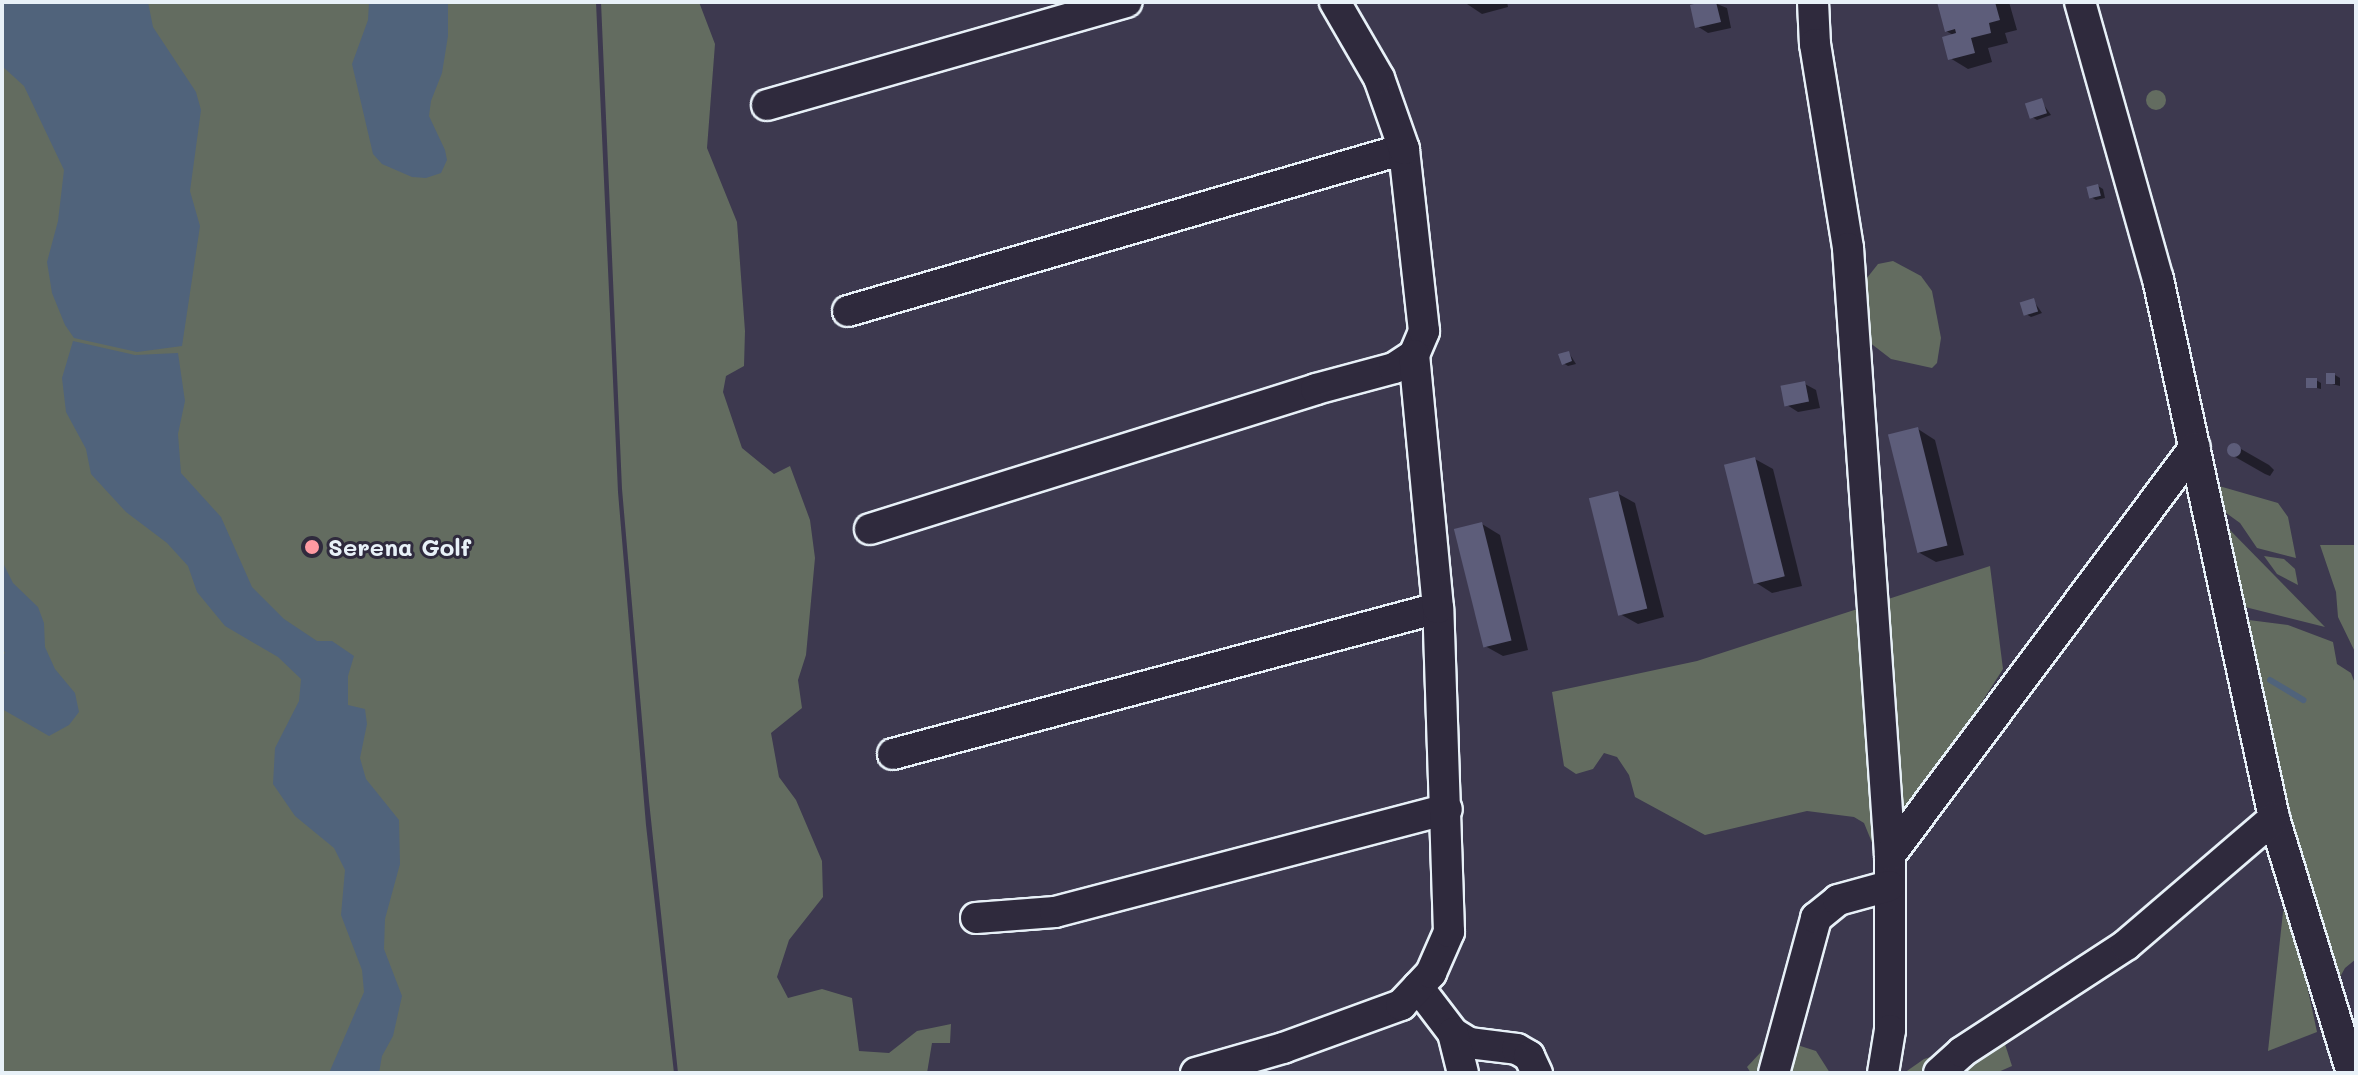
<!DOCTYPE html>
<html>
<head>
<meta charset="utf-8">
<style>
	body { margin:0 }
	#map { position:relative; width:2358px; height:1075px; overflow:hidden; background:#3d394f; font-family:Mali,sans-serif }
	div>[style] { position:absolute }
	.green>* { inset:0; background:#636c60 }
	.round { border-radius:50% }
	.water>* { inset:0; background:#50637b }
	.shadow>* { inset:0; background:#0007 }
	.stream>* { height:6px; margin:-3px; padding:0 3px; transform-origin:3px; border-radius:3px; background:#50637b }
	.building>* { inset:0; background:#5d5d7a; transform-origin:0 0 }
	.roads { filter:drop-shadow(2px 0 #e8f1f8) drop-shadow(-2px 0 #e8f1f8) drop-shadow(0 2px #e8f1f8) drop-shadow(0 -2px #e8f1f8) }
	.minor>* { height:30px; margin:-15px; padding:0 15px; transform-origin:15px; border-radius:15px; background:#2f2a3d }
	.dots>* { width:22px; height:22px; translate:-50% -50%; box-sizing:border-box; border:4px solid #2f2a3d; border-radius:50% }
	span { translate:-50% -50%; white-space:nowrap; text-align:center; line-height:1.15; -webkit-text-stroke:6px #2f2a3d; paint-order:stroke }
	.poi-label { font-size:24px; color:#e8f1f8; font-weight:700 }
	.left { translate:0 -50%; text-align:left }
	.frame { position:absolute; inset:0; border:4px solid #e8f1f8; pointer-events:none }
</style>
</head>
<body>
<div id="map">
	<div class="green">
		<div style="clip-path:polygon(2px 2px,596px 2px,618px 492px,646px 825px,674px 1073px,2px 1073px)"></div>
		<div style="clip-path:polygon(601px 2px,699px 2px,715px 44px,707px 148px,737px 222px,745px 331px,744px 366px,726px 376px,723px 392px,742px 448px,774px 474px,790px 466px,810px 520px,815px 558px,806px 655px,798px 680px,802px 708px,771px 733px,779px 777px,796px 800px,822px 861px,823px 897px,789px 940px,777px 977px,788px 998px,822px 989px,852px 998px,859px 1051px,889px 1053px,917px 1031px,951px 1024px,950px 1043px,932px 1043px,927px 1073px,678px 1073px,649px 801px,622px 489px)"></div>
		<div class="round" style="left:2146px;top:90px;width:20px;height:20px"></div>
		<div style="clip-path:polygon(1893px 261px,1921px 276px,1932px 291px,1941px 338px,1937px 363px,1932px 368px,1891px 359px,1856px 332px,1859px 288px,1878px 264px)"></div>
		<div style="clip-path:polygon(2219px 486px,2278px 503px,2288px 517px,2296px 558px,2257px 548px,2240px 523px,2222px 510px)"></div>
		<div style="clip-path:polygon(2224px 524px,2325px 627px,2241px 606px)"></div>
		<div style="clip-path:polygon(2320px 545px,2356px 545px,2356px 654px,2338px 617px,2336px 592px)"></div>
		<div style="clip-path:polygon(2264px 556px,2284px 559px,2295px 569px,2298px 585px,2277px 574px)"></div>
		<div style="clip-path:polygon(1990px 566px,2003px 669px,1894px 839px,1873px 845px,1864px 823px,1854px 817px,1807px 811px,1705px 835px,1635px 797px,1629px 775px,1617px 757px,1604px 753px,1593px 769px,1576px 774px,1564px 766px,1552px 692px,1697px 661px)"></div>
		<div style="clip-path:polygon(2241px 619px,2288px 625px,2333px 642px,2337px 664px,2351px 673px,2356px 686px,2356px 959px,2345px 968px,2334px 988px,2305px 890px)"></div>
		<div style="clip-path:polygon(2289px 901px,2317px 1032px,2268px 1051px,2283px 912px)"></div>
		<div style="clip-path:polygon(2002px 1035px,2012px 1066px,1996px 1073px,1904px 1073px,1924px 1059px)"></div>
		<div style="clip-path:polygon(1788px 1042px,1816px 1051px,1830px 1073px,1751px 1073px,1747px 1067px,1761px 1052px)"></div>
	</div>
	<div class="water">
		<div style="clip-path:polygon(2px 2px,148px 2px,153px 27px,196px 92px,201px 110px,190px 191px,200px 226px,182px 346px,137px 352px,74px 338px,65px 325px,52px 293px,47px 262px,58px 221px,64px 170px,24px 86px,2px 66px)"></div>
		<div style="clip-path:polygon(369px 2px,448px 3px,448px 36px,442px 73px,431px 101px,429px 116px,445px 150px,447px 160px,441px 173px,426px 178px,412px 177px,382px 164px,373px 154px,352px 64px,368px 20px)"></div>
		<div style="clip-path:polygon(73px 341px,135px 355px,178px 353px,185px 401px,178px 434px,181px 473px,221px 517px,252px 587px,284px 619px,317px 641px,332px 641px,354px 656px,348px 676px,348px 705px,365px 709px,367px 724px,360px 758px,366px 779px,399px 820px,400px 864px,385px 919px,384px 949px,402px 996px,393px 1036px,382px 1056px,379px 1073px,329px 1073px,364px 992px,362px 970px,341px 915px,345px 870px,334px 848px,295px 816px,273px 784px,275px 748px,299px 701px,301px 679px,278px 657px,225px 626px,197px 592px,188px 566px,167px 543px,126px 512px,91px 474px,86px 449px,66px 412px,62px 378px)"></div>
		<div style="clip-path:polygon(2px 561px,13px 583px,38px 607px,44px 623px,45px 647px,55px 669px,75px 693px,79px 712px,69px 725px,49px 736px,2px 709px,2px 657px,5px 653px,2px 647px)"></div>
	</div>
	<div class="shadow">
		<div style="clip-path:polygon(1464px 2px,1507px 2px,1508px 7px,1482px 14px)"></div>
		<div style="clip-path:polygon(1712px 2px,1727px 8px,1731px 28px,1708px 33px,1697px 26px)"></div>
		<div style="clip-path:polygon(1939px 2px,2009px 2px,2017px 30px,2005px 33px,2008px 43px,1988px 48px,1992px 62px,1968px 69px,1950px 58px,1955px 36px,1946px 31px)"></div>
		<div style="clip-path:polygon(2041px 101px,2051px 115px,2037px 120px,2032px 117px)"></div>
		<div style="clip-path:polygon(2098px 186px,2103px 189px,2105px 198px,2096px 200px,2091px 197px)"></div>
		<div style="clip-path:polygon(2033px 300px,2042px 313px,2031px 317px,2026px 314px)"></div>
		<div style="clip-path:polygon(1569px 353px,1576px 364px,1568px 366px,1563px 363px)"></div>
		<div style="clip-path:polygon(2335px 375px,2340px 378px,2340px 386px,2328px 383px)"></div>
		<div style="clip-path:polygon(2316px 380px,2321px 383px,2321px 389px,2308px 386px)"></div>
		<div style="clip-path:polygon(1805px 384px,1816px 390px,1820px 408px,1798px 412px,1787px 405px)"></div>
		<div style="clip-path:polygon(1918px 429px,1935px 440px,1964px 555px,1936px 562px,1918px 552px)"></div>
		<div style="clip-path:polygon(2234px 445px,2269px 465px,2274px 470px,2270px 476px,2265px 474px,2230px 454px,2229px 449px)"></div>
		<div style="clip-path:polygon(1755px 459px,1773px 469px,1802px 586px,1772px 593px,1755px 582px)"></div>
		<div style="clip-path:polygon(1617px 493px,1635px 503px,1664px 617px,1638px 624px,1620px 614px)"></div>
		<div style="clip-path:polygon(1482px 524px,1500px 535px,1528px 650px,1503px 656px,1485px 646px)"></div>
	</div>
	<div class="stream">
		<div style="left:2270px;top:680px;width:39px;rotate:31deg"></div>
	</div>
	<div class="building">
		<div style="clip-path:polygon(1702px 2px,1716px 2px,1721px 22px,1695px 28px,1690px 5px)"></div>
		<div style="clip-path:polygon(1937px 2px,1995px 2px,2000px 20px,1989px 23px,1991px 33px,1971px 38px,1975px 53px,1948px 60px,1942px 37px,1956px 33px,1955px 29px,1945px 32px)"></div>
		<div style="left:2042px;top:98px;width:16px;height:18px;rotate:72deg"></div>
		<div style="left:2098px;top:184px;width:12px;height:12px;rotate:76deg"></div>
		<div style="left:2034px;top:298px;width:14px;height:15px;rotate:73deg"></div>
		<div style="clip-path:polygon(1569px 351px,1572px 361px,1562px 365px,1558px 354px)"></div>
		<div style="left:2326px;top:373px;width:9px;height:11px"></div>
		<div style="left:2306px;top:378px;width:11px;height:10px"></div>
		<div style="left:1805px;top:381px;width:21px;height:25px;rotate:79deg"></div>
		<div style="left:1918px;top:427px;width:122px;height:31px;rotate:76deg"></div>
		<div class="round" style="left:2227px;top:443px;width:14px;height:14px"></div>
		<div style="left:1755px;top:457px;width:123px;height:32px;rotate:76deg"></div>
		<div style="left:1618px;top:491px;width:121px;height:30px;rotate:76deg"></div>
		<div style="left:1482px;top:522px;width:122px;height:29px;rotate:76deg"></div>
	</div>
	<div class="roads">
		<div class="minor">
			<div style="left:1813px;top:2px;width:42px;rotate:87.3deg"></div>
			<div style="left:1815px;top:44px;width:207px;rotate:80.8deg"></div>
			<div style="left:1848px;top:248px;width:608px;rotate:86.04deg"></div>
			<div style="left:1890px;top:855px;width:175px;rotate:90deg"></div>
			<div style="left:1890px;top:1030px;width:44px;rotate:99.2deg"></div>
			<div style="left:2080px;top:2px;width:288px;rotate:74.3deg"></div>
			<div style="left:2158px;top:279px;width:551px;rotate:77.85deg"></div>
			<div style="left:2274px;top:818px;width:267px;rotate:73deg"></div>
			<div style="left:767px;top:105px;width:374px;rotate:-16deg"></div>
			<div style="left:848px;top:311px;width:579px;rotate:-16.24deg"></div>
			<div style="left:870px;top:529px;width:467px;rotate:-17.4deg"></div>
			<div style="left:1316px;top:389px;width:81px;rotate:-15.1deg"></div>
			<div style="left:1394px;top:368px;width:24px;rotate:-33deg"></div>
			<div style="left:1414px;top:355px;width:26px;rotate:-67deg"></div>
			<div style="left:1424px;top:331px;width:183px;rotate:-96.3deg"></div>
			<div style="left:1404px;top:149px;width:75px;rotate:-109.4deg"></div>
			<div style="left:1379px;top:78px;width:88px;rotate:-120.1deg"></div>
			<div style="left:893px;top:754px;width:564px;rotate:-15deg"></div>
			<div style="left:1890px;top:855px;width:509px;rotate:-53.22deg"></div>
			<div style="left:976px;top:918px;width:79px;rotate:-4.3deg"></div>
			<div style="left:1055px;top:912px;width:405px;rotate:-14.7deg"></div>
			<div style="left:1418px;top:987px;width:58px;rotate:52.7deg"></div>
			<div style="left:1453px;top:1033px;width:19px;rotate:32deg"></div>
			<div style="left:1469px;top:1043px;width:48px;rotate:7.1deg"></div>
			<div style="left:1517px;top:1049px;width:14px;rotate:30deg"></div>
			<div style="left:1529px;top:1056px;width:19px;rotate:65deg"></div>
			<div style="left:1453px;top:1033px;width:41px;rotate:76deg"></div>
			<div style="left:1196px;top:1073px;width:91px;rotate:-16deg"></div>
			<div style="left:1283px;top:1048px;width:126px;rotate:-20deg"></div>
			<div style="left:1401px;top:1005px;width:44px;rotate:-46.8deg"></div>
			<div style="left:1431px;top:973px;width:45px;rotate:-66.3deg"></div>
			<div style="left:1449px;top:932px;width:324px;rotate:-91.9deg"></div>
			<div style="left:1438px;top:608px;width:254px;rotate:-95.4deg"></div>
			<div style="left:1774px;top:1073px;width:161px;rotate:-74.8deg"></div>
			<div style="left:1816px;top:918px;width:28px;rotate:-39deg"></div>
			<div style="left:1838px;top:900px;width:53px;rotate:-15.4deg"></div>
			<div style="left:1939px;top:1073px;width:31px;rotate:-42deg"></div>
			<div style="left:1962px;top:1052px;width:196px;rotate:-33.1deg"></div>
			<div style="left:2126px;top:945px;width:195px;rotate:-40.6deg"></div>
		</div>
	</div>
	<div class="dots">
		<div style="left:312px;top:547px;background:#ff9aa2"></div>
	</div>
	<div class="poi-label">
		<span class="left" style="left:328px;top:547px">Serena Golf</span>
	</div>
	<div class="frame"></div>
</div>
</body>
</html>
